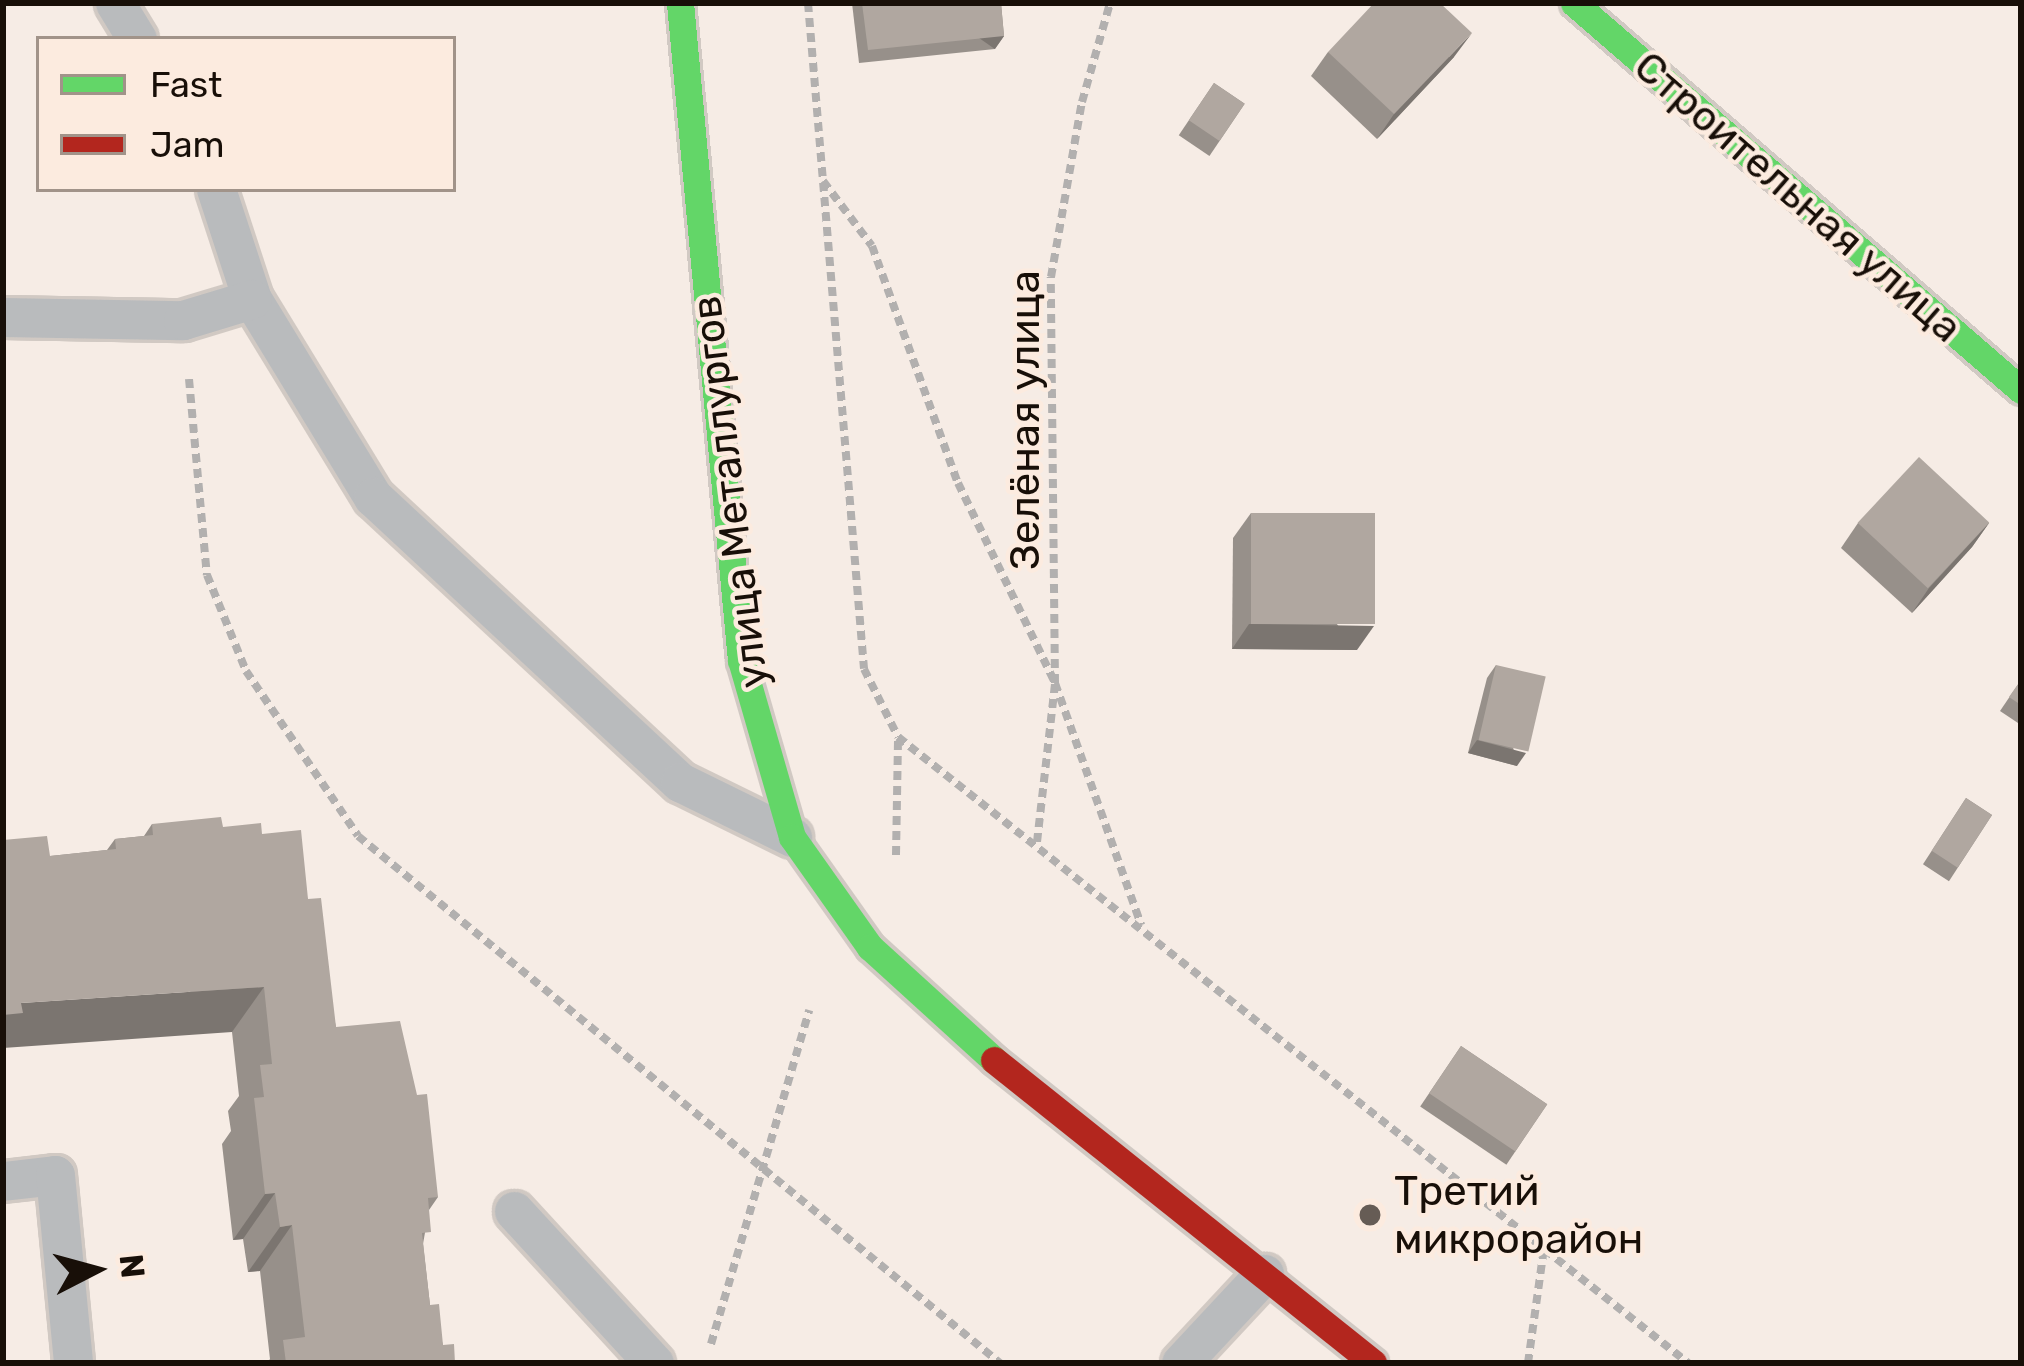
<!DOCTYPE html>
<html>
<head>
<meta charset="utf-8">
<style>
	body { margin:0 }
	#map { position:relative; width:2024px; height:1366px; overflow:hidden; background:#f6ece5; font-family:Rubik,sans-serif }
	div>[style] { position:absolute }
	.path>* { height:8px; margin-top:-4px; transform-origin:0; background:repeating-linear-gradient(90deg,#b2b0af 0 9px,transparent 0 15px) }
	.roads { filter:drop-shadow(3px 0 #d1c9c3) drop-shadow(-3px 0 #d1c9c3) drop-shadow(0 3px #d1c9c3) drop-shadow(0 -3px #d1c9c3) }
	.lane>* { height:39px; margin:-19.5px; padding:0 19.5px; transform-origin:19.5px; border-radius:19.5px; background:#b9bbbd }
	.fast>* { height:27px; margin:-13.5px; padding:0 13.5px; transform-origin:13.5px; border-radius:13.5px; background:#63d668 }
	.jam>* { height:27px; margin:-13.5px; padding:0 13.5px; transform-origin:13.5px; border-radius:13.5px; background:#b3261e }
	.wall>* { inset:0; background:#97908a; transform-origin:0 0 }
	.shaded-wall>* { inset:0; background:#7b7570; transform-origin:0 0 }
	.building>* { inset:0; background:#b0a7a0; transform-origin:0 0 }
	.dots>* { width:33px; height:33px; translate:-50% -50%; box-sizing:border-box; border:6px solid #fcebdf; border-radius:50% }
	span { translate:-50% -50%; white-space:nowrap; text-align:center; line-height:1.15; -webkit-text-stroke:9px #fcebdf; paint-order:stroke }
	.street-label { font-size:42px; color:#180f08 }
	.poi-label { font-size:42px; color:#180f08 }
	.left { translate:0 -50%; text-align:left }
	.frame { position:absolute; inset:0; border:6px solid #180f08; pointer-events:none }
	.legend { position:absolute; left:36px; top:36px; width:420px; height:156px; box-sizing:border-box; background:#fcebdf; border:3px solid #a19389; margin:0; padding:15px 21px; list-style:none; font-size:36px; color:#180f08 }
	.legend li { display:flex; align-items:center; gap:24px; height:60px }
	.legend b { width:60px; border:3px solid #a19389 }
	.north { position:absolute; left:36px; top:1210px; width:120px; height:120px; -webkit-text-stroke:9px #fcebdf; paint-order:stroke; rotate:84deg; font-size:33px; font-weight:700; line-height:48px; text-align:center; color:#180f08 }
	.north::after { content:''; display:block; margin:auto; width:42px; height:54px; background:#180f08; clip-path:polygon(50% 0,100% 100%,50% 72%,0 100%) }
</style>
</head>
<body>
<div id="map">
	<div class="path">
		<div style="left:808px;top:3px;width:668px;rotate:85.19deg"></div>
		<div style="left:864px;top:669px;width:76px;rotate:63.4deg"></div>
		<div style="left:898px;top:737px;width:1008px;rotate:38.39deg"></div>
		<div style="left:823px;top:181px;width:81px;rotate:53deg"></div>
		<div style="left:872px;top:246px;width:252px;rotate:70.1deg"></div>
		<div style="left:958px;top:483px;width:222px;rotate:64.1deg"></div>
		<div style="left:1055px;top:683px;width:257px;rotate:70.4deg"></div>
		<div style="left:189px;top:379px;width:197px;rotate:84.8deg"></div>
		<div style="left:207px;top:575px;width:104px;rotate:67.9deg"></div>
		<div style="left:246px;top:671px;width:199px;rotate:55.8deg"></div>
		<div style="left:358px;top:836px;width:831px;rotate:39.38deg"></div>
		<div style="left:1037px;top:842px;width:160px;rotate:-83.5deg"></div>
		<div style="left:1055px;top:683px;width:406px;rotate:-90.6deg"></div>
		<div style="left:1051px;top:277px;width:178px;rotate:-80deg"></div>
		<div style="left:1082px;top:102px;width:103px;rotate:-74.2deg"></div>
		<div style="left:896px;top:855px;width:117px;rotate:-89deg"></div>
		<div style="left:711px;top:1344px;width:348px;rotate:-73.6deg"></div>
		<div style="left:1528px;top:1363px;width:116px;rotate:-82.1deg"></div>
	</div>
	<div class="roads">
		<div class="lane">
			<div style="left:115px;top:3px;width:42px;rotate:58.6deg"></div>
			<div style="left:216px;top:189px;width:116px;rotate:71.9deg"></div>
			<div style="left:252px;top:299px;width:232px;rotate:58.6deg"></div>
			<div style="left:373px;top:497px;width:419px;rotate:42.9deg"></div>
			<div style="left:680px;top:782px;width:125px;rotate:26.2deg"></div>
			<div style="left:3px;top:317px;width:180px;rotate:1deg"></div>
			<div style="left:183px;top:320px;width:72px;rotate:-16.9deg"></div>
			<div style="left:3px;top:1181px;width:52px;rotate:-6.6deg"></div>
			<div style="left:55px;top:1175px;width:189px;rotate:84.5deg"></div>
			<div style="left:514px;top:1211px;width:207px;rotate:47.4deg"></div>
			<div style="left:1181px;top:1363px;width:122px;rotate:-47deg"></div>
		</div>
		<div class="fast">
			<div style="left:680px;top:3px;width:660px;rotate:84.7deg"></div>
			<div style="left:741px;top:660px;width:184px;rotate:73.9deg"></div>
			<div style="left:792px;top:837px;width:135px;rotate:54.7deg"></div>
			<div style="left:870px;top:947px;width:168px;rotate:42.3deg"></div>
			<div style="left:1574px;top:3px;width:591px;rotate:40.89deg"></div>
		</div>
		<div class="jam">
			<div style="left:994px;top:1060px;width:485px;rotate:38.6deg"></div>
		</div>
	</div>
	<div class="wall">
		<div style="clip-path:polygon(852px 3px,1001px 3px,1004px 36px,995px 49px,859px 63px)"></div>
		<div style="clip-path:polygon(1328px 52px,1454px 57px,1377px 139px,1311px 76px)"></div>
		<div style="left:1214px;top:83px;width:37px;height:63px;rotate:34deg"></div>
		<div style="clip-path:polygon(1251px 513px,1357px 650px,1232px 649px,1233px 538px)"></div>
		<div style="clip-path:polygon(1858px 523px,1989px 523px,1972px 547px,1912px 613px,1841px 548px)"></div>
		<div style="clip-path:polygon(1496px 665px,1517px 766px,1468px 753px,1487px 678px)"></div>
		<div style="clip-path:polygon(2021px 680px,2021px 725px,2000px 711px)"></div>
		<div style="left:1966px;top:798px;width:31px;height:79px;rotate:33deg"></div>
		<div style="clip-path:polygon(152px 824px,223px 827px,262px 834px,308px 899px,336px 1027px,438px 1197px,429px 1210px,423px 1244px,430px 1305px,443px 1345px,455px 1363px,267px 1363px,270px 1359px,260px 1271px,248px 1272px,243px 1239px,233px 1240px,222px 1144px,231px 1131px,228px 1111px,239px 1096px,232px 1032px,50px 856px,107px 850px,115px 839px,144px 836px)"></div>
		<div style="left:1461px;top:1046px;width:104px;height:73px;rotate:34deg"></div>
	</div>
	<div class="shaded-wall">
		<div style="clip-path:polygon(1472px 33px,1454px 57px,1377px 139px,1394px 114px)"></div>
		<div style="left:1004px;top:36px;width:16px;height:137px;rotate:125deg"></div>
		<div style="clip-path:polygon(1989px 523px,1972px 547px,1912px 613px,1929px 588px)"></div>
		<div style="clip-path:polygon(1249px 624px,1374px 626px,1357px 650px,1232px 649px)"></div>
		<div style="clip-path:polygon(1477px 740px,1526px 753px,1517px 766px,1468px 753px)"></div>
		<div style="clip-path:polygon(264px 987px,232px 1032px,3px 1048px,3px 1015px,21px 1003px)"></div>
		<div style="clip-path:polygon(275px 1193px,243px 1239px,233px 1240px,265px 1194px)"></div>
		<div style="clip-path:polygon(292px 1225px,260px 1271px,248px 1272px,280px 1227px)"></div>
	</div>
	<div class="building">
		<div style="clip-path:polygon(862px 3px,1001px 3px,1004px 36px,868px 50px)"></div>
		<div style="clip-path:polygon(1374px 3px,1440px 3px,1472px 33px,1394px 114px,1328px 52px)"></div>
		<div style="left:1214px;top:83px;width:37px;height:45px;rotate:34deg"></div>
		<div style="left:1919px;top:457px;width:96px;height:90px;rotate:43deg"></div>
		<div style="left:1251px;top:513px;width:124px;height:111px"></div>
		<div style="left:1496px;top:665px;width:51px;height:77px;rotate:13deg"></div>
		<div style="clip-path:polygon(2021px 680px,2021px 705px,2009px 697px)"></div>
		<div style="left:1966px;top:798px;width:31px;height:63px;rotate:33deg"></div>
		<div style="clip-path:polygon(221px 817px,223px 827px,261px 823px,262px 834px,301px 830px,308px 899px,321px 898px,336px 1027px,400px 1021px,417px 1095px,427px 1094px,438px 1197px,428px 1198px,431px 1232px,422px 1233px,430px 1305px,439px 1304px,443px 1345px,454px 1344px,455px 1363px,286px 1363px,283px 1340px,305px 1337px,292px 1225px,280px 1227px,275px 1193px,265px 1194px,254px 1098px,264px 1097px,260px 1065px,272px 1064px,264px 987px,21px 1003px,23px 1013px,3px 1015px,3px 840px,47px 836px,50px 856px,116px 849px,115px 839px,153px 835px,152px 824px)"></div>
		<div style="left:1461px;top:1046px;width:104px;height:57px;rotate:34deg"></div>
	</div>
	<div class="dots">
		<div style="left:1370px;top:1215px;background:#665c55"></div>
	</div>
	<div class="street-label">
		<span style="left:1798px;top:197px;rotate:41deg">Строительная улица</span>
		<span style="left:1025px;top:420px;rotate:-90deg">Зелёная улица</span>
		<span style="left:730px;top:492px;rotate:-97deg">улица Металлургов</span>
	</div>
	<div class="poi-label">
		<span class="left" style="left:1394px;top:1215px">Третий<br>микрорайон</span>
	</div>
	<div class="frame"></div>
	<ul class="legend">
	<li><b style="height:15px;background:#63d668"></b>Fast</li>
	<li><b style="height:15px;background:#b3261e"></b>Jam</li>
	</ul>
	<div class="north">N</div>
</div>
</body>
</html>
